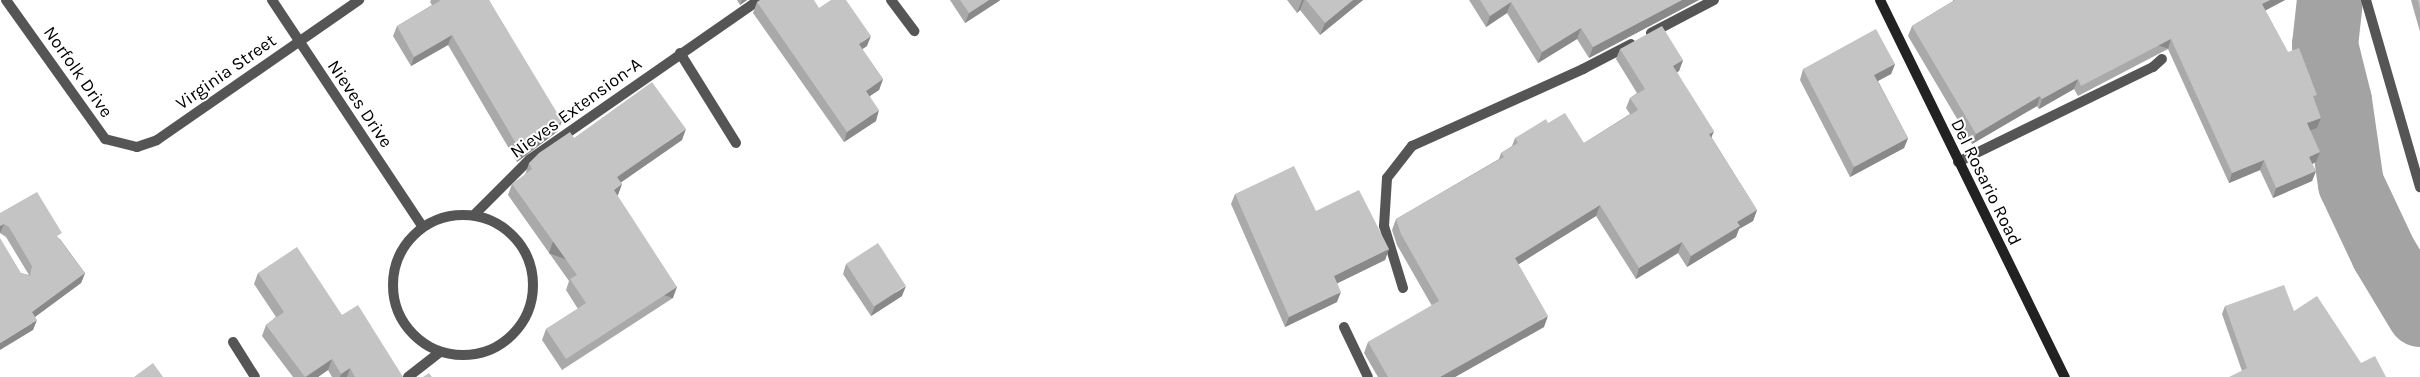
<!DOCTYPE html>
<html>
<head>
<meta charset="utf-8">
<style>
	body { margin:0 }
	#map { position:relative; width:2420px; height:377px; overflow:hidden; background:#fff; font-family:Karla,sans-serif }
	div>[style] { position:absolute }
	.river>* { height:66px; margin:-33px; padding:0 33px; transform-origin:33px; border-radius:33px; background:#a3a3a3 }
	.lane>* { height:10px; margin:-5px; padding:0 5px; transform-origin:5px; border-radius:5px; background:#555 }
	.street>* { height:10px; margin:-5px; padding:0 5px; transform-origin:5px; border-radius:5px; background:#555 }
	.street>.ring { margin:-5px; padding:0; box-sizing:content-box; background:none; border:10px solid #555; border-radius:50% }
	.secondary>* { height:10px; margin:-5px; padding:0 5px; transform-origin:5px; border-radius:5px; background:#222 }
	.wall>* { inset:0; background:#a9a9a9 }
	.shaded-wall>* { inset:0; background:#898989; transform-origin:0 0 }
	.building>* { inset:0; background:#c4c4c4; transform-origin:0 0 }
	span { translate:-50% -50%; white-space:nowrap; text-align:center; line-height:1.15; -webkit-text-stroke:4px #fff; paint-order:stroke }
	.street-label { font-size:18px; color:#000 }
</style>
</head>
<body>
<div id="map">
	<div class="river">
		<div style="left:2330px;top:0;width:45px;rotate:96.3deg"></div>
		<div style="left:2325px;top:45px;width:58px;rotate:76deg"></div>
		<div style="left:2339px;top:101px;width:84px;rotate:81.8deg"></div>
		<div style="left:2351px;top:184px;width:77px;rotate:64.8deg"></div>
		<div style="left:2384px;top:254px;width:70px;rotate:59deg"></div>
	</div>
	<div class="lane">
		<div style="left:891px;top:0;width:39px;rotate:53deg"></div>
		<div style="left:680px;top:53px;width:106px;rotate:58.1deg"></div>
		<div style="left:1344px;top:327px;width:55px;rotate:64.4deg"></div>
	</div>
	<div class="street">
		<div style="left:6px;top:0;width:171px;rotate:54.5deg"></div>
		<div style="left:105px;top:139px;width:33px;rotate:14deg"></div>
		<div style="left:137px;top:147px;width:21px;rotate:-19deg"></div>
		<div style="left:157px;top:140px;width:246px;rotate:-34.7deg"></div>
		<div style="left:272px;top:0;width:271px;rotate:56.4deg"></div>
		<div style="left:2366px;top:0;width:195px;rotate:73.9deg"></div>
		<div style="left:1651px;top:33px;width:71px;rotate:-27.6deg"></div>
		<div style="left:1958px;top:162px;width:217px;rotate:-26deg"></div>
		<div style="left:2153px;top:67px;width:12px;rotate:-42deg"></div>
		<div class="ring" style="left:393px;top:215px;width:130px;height:130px"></div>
		<div style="left:474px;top:215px;width:79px;rotate:-45deg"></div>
		<div style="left:530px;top:159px;width:279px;rotate:-34.8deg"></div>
		<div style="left:1403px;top:288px;width:65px;rotate:-107deg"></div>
		<div style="left:1384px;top:226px;width:48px;rotate:-86.4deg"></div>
		<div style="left:1387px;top:178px;width:41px;rotate:-52deg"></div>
		<div style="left:1412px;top:146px;width:188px;rotate:-24.2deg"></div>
		<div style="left:1583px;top:69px;width:54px;rotate:-27.5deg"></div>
		<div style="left:233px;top:342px;width:41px;rotate:57.8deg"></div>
		<div style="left:408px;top:377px;width:41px;rotate:-38deg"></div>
	</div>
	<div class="secondary">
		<div style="left:1880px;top:0;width:420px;rotate:63.9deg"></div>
	</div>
	<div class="wall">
		<div style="clip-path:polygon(431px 0,489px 0,558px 131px,517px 162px,448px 45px,411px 66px,393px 36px,397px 26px,432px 5px,430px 2px)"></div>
		<div style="clip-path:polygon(737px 0,747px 0,740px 5px)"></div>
		<div style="clip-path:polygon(950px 0,1000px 0,999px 1px,965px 23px)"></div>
		<div style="clip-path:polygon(1287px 0,1363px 0,1320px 35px,1300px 10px,1297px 13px)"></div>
		<div style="clip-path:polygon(1469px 0,1699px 0,1589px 58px,1577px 39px,1538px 63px,1507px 13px,1486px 27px)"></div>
		<div style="clip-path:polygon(1953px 0,2285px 0,2265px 10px,2314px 101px,2321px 118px,2317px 128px,2310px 130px,2316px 162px,2312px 164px,2316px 171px,2312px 181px,2273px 198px,2260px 170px,2229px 183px,2168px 49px,2078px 96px,2074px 89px,2039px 109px,2037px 106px,1972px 144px,1908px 36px,1912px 26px,1953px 1px)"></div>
		<div style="clip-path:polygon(2411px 0,2420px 0,2420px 32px)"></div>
		<div style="clip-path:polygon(757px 2px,819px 8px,867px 46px,862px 49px,883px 79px,879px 90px,870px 96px,876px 121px,844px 142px,753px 13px)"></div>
		<div style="clip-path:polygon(1620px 49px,1683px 60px,1679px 71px,1677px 72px,1712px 138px,1757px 210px,1753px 221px,1739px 229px,1736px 237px,1687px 267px,1678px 253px,1636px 279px,1596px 216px,1518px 264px,1544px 327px,1455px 377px,1378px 377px,1364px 353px,1368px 342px,1432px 306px,1397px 245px,1392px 230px,1396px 219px,1499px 159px,1501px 153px,1512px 146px,1515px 138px,1548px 123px,1584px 143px,1630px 114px,1626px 108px,1630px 98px,1637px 93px,1616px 59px)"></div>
		<div style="clip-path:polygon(1895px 64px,1891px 74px,1878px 81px,1908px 138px,1904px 148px,1850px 177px,1800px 80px,1803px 69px)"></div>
		<div style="clip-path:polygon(682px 140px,621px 182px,622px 184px,617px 196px,673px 298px,562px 370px,542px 340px,546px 329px,578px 309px,566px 290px,569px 281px,508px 195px,512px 184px,525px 175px,529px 163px)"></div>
		<div style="clip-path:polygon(1235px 194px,1316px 211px,1389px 249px,1385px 260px,1337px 283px,1337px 302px,1285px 327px,1231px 204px)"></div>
		<div style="clip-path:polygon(0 213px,60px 239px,85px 273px,81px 283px,35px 317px,33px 330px,21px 273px,29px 275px,6px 237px,0 233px)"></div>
		<div style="clip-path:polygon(846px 264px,902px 296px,871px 316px,843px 274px)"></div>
		<div style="clip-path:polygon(258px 273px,342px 315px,403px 377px,332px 377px,328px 370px,318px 377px,293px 377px,262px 336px,266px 325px,276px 317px,254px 284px)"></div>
		<div style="clip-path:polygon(2225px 306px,2294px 311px,2361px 363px,2386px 377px,2242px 371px,2222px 314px)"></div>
	</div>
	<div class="shaded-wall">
		<div style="clip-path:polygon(742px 0,747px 0,740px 5px)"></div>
		<div style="clip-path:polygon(989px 0,1000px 0,999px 1px,965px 23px,969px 13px)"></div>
		<div style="clip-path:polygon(1302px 0,1304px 0,1300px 10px,1297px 13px)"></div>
		<div style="clip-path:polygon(1353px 0,1363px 0,1320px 35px,1325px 23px)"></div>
		<div style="clip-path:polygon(1682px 0,1699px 0,1589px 58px,1593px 47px)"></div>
		<div style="clip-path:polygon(2270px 0,2285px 0,2259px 14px,2262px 4px)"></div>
		<div style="clip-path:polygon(1511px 2px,1507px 13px,1486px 27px,1490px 16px)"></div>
		<div style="clip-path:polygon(1581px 28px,1577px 39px,1538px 63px,1542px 52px)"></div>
		<div style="clip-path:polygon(452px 35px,448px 45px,411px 66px,414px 57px)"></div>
		<div style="clip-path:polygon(871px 36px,867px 46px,855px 54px,859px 44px)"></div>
		<div style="left:2171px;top:39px;width:10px;height:102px;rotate:107deg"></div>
		<div style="clip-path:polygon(1683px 60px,1679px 71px,1669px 77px,1673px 66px)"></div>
		<div style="clip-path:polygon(1895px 64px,1891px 74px,1870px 85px,1874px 75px)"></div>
		<div style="clip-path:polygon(883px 79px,879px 90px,862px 101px,866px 91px)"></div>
		<div style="clip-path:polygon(2078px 79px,2074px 89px,2039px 109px,2042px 99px)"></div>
		<div style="clip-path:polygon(2040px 96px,2037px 106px,1972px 144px,1976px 134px)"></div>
		<div style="clip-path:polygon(879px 110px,876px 121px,844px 142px,847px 132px)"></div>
		<div style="clip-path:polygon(2321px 118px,2317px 128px,2303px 133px,2307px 123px)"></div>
		<div style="clip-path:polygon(562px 121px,558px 131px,517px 162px,521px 152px)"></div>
		<div style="clip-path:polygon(686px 129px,682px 140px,613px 188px,617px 177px)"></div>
		<div style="clip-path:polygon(1714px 131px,1710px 141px,1709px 134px)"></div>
		<div style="clip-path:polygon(1908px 138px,1904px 148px,1850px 177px,1854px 167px)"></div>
		<div style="clip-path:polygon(2320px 152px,2316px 162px,2306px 167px,2309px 157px)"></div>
		<div style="clip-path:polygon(2264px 160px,2260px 170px,2229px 183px,2232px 173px)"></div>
		<div style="clip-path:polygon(2316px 171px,2312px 181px,2273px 198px,2276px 188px)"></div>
		<div style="clip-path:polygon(622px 184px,618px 195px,610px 201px,614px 190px)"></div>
		<div style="clip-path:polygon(1600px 205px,1596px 216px,1511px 269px,1515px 258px)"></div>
		<div style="clip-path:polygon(1757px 210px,1753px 221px,1739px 229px,1736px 237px,1687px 267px,1691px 256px,1737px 222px)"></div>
		<div style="clip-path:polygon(4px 224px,0 233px,0 226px)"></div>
		<div style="clip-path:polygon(1682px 242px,1678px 253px,1636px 279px,1639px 268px)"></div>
		<div style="clip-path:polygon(1389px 249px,1385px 260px,1330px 287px,1334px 276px)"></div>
		<div style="clip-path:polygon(85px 273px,81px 283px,28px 322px,32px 312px)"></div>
		<div style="clip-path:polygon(906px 286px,902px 296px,871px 316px,875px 306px)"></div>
		<div style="left:677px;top:287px;width:12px;height:132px;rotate:110deg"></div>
		<div style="clip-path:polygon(1341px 292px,1337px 302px,1285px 327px,1289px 317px)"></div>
		<div style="clip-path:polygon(1548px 316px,1544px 327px,1455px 377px,1440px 377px)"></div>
		<div style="clip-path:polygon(37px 320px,33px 330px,0 350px,0 343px)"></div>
		<div style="clip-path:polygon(332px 359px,328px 370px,318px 377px,306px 377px)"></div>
		<div style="clip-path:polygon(350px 368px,347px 377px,340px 377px,341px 374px)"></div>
	</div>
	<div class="building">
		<div style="clip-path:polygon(439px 0,489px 0,562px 121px,521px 152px,452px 35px,414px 57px,397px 26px,440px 1px)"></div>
		<div style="clip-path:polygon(760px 0,814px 0,819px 8px,831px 0,846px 0,871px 36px,859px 44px,883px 79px,866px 91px,879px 110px,847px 132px,757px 2px)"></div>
		<div style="clip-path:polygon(960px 0,989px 0,969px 13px)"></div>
		<div style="clip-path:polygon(1306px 0,1353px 0,1325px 23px)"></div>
		<div style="clip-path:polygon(1480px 0,1682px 0,1593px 47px,1581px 28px,1542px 52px,1511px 2px,1490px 16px)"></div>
		<div style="clip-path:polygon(1955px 0,2270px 0,2262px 4px,2288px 52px,2299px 48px,2317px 95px,2313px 96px,2321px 118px,2307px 123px,2320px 152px,2309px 157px,2316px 171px,2276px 188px,2264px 160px,2232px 173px,2171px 39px,2081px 86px,2078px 79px,2042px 99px,2040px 96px,1976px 134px,1912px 26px)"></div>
		<div style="clip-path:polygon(2418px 0,2420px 0,2420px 9px)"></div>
		<div style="clip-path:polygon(1662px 26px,1683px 60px,1673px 66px,1714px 131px,1709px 134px,1757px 210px,1737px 222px,1740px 226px,1691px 256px,1682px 242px,1639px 268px,1600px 205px,1515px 258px,1548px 316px,1440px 377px,1388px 377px,1368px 342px,1439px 301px,1401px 234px,1396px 219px,1504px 157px,1501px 153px,1518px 143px,1515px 138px,1546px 119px,1548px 123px,1565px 113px,1584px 143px,1638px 110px,1630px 98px,1645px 89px,1620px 49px)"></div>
		<div style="clip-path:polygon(1876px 29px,1895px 64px,1874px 75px,1908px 138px,1854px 167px,1803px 69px)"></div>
		<div style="clip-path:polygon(652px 82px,686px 129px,617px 177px,622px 184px,614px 190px,677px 287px,566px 359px,546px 329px,586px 303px,570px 279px,577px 275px,512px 184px,532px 169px,529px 163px,539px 153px,570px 132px,574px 138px)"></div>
		<div style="clip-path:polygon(1294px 166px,1316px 211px,1359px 190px,1389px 249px,1334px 276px,1341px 292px,1289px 317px,1235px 194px)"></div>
		<div style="clip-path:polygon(37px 192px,62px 233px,57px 236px,85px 273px,32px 312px,37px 320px,0 343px,0 238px,21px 273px,30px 276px,32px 266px,9px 227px,4px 224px,0 226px,0 213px)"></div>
		<div style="left:878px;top:243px;width:51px;height:38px;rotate:57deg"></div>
		<div style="clip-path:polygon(297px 247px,342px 315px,358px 305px,403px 377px,355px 377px,350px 368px,341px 374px,332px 359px,305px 377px,266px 325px,284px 312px,258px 273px)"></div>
		<div style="clip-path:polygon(2284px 285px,2294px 311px,2317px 296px,2361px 363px,2375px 356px,2386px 377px,2229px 377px,2247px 368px,2225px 306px)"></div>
		<div style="clip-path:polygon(153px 363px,163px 377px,134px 377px)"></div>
		<div style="clip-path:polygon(429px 373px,432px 377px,423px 377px)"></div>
	</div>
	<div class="street-label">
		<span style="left:78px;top:72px;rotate:55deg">Norfolk Drive</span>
		<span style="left:226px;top:72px;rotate:-35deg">Virginia Street</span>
		<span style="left:360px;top:104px;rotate:56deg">Nieves Drive</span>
		<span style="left:576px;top:108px;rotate:-36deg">Nieves Extension-A</span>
		<span style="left:1986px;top:182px;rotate:64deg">Del Rosario Road</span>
	</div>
</div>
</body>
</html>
